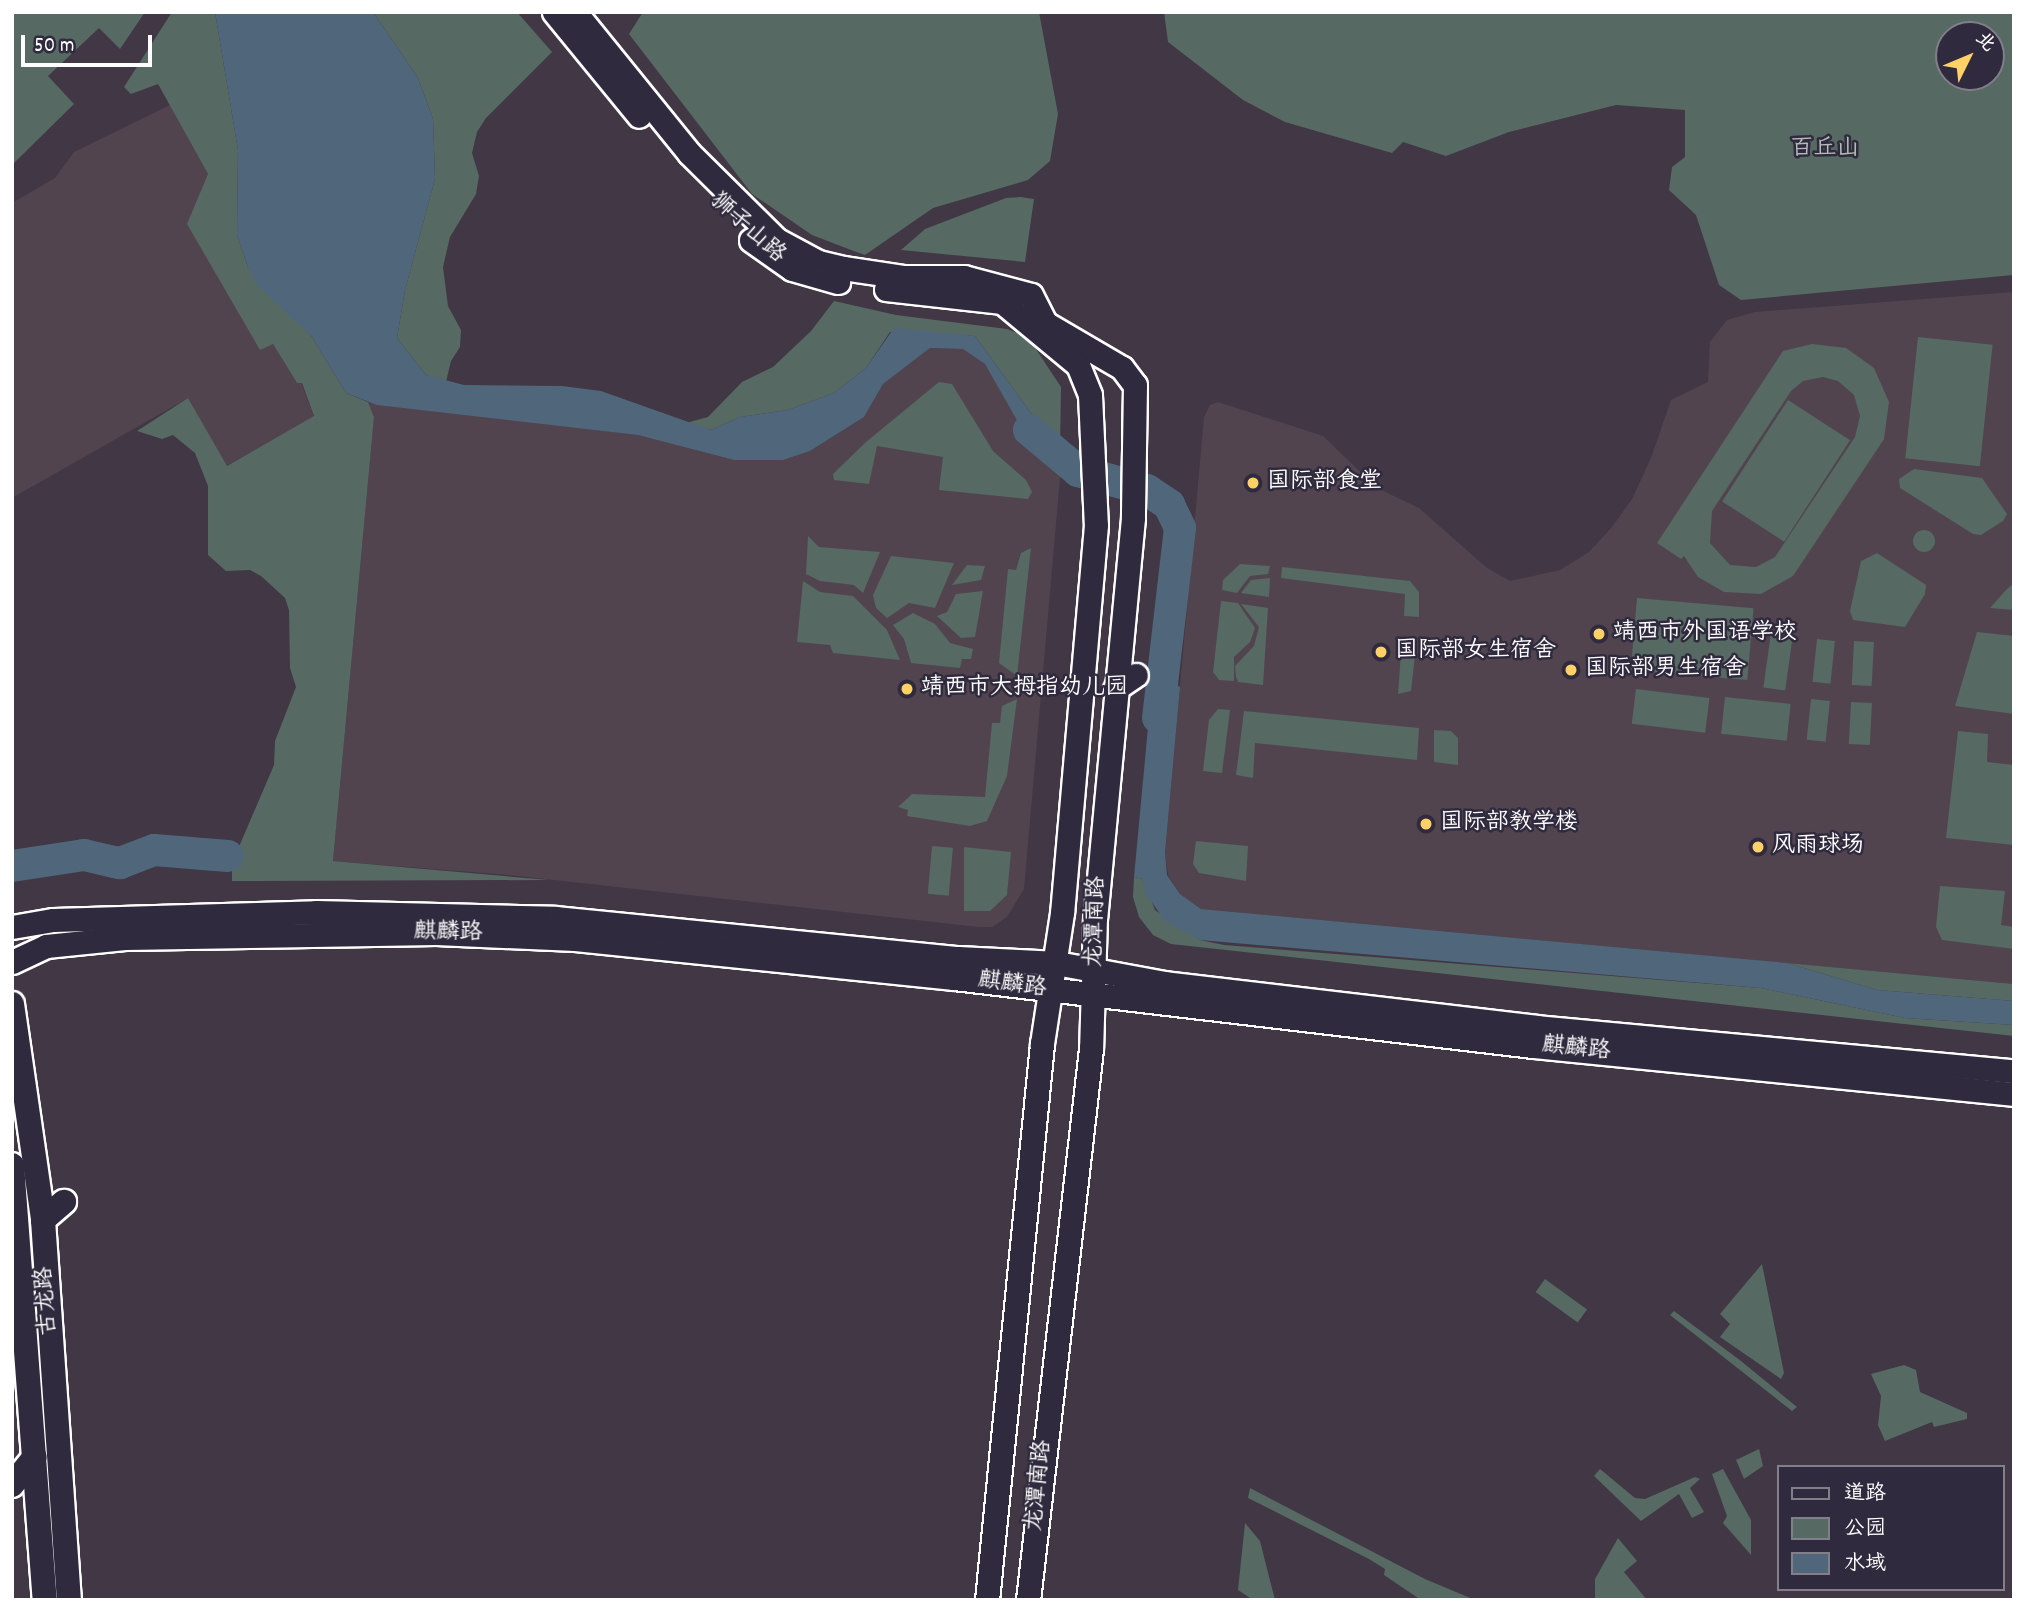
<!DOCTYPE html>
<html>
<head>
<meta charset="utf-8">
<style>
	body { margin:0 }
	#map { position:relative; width:2026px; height:1612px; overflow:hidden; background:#413745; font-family:Dekko,"LXGW WenKai TC",sans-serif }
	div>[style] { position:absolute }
	.built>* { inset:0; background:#51444f }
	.green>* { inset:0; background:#566962; transform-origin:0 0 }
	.round { border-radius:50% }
	.water>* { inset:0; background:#50677b }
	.river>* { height:32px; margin:-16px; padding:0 16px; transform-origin:16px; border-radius:16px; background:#50677b }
	.roads { filter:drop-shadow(2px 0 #fff) drop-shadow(-2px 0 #fff) drop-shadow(0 2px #fff) drop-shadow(0 -2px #fff) }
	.secondary>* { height:23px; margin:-11.5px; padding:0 11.5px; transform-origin:11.5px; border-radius:11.5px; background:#2f2a3d }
	.primary>* { height:24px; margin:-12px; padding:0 12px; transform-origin:12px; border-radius:12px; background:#2f2a3d }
	.dots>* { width:19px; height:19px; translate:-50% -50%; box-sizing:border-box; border:4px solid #2f2a3d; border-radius:50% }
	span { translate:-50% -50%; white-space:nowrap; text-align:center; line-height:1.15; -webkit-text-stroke:5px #2f2a3d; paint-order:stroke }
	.park-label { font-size:23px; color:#b3bcb8 }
	.street-label { font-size:23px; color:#fff }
	.poi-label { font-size:23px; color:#fff }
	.left { translate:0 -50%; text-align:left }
	.frame { position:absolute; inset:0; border:14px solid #fff; pointer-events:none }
	.legend { position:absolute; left:1777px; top:1465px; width:228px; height:126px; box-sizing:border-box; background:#2f2a3d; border:2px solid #827f8b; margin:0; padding:9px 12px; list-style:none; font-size:21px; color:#fff }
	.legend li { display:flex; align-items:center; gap:14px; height:35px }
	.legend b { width:35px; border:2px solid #827f8b }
	.north { position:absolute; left:1935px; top:21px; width:70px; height:70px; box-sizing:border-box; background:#2f2a3d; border:2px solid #827f8b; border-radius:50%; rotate:47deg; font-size:19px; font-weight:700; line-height:28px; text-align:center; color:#fff }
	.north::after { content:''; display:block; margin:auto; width:24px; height:32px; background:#ffd166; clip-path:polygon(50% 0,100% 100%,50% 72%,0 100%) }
	.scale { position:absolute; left:21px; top:35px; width:131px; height:32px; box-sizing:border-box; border:4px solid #fff; border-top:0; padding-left:9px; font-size:21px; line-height:24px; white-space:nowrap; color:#fff; -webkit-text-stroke:5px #2f2a3d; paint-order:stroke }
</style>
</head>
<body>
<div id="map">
	<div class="built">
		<div style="clip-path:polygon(170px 105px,208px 174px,234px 299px,260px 349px,273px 344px,297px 383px,301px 382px,314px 417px,226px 466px,188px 398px,12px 498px,12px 203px,55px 178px,74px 152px)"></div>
		<div style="clip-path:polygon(2014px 292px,2014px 984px,1201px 909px,1180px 894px,1168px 875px,1165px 854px,1204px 417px,1210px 405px,1218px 402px,1323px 436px,1377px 488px,1419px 508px,1487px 568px,1510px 581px,1560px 570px,1589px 552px,1612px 527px,1632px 499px,1651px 458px,1671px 400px,1708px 382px,1710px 342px,1727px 320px,1755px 312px)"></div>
		<div style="clip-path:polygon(930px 348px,963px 349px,985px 364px,1039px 450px,1061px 467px,1024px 889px,1007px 917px,992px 927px,979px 927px,509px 875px,333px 861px,374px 417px,368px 402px,639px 435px,734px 460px,783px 460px,810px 451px,864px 417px,883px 384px)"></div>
	</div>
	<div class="green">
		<div style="clip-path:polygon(12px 12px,145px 12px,120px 49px,99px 28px,48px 76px,74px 104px,12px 165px)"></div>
		<div style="clip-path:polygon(172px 12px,215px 12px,238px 150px,237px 235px,248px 267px,312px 337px,346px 393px,368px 402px,374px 417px,333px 861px,549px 880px,232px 881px,232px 863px,274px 765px,275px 741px,296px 687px,290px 668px,289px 610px,285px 598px,261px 576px,250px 570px,226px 571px,208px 555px,208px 486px,195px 453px,173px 435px,162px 439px,137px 431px,188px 398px,227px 466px,314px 416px,302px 383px,297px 383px,273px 344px,260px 350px,187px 224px,208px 174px,158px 84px,131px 94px,124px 87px)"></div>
		<div style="clip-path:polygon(373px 12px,517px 12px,552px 52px,486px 118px,477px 132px,472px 153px,479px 176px,476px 194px,450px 237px,443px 267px,448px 306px,461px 330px,460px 347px,451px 361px,446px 382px,426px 375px,397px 338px,405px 290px,435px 179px,433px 119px,418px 78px)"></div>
		<div style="clip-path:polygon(643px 12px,1039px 12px,1058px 114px,1050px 161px,1028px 180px,933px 208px,865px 255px,851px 250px,812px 235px,752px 194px,629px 34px)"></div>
		<div style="clip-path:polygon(evenodd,1164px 12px,2014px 12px,2014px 275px,1741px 300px,1719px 285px,1696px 215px,1669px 190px,1672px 167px,1685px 157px,1685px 110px,1616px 105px,1509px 132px,1446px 156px,1403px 142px,1392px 153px,1285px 122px,1243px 100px,1168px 42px,1164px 12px,1949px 35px,1991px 35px,1991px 77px,1949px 77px,1949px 35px)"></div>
		<div style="clip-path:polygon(1021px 197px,1034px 199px,1025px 262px,901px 250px,925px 229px,1006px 198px)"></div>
		<div style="clip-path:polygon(834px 301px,896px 315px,1007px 329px,1028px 337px,1061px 387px,1060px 453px,975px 336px,890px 332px,866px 368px,834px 393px,788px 410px,740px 417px,711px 430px,686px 423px,708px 417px,742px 382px,773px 367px,811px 331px)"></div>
		<div style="left:1918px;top:337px;width:75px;height:122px;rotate:6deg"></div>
		<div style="clip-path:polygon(evenodd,1812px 344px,1846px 348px,1874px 368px,1889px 402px,1884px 439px,1793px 576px,1761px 594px,1724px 592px,1698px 577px,1684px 556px,1681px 559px,1657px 543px,1783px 351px,1812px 344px,1823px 377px,1838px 381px,1854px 395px,1860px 416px,1855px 437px,1775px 557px,1756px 567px,1730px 565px,1710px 543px,1712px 511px,1791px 391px,1803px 381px,1823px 377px)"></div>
		<div style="clip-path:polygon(939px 382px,952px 384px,993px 451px,1026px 480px,1032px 492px,1028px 499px,939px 490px,943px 457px,877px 446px,869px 484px,834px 480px,833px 474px,866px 442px)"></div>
		<div style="left:1788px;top:400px;width:74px;height:121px;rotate:33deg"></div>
		<div style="clip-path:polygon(1914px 469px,1982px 478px,2007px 514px,2003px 521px,1981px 535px,1973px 534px,1900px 488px,1899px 479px)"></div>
		<div class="round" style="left:1913px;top:530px;width:22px;height:22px"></div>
		<div style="clip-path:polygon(808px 536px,819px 547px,880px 552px,863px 593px,854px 585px,820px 581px,806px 574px)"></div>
		<div style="clip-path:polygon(1031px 548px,1017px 676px,999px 663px,1008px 569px,1016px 570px,1021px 553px)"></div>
		<div style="clip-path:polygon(1877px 553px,1926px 585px,1925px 594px,1905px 627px,1853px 620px,1850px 611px,1861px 561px)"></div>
		<div style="clip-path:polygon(891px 556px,954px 563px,935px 608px,909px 603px,887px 618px,876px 608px,873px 595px)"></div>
		<div style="clip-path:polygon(1240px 564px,1270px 566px,1268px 574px,1250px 576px,1237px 593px,1222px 590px,1223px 580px)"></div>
		<div style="clip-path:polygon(967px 565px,985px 566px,981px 580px,952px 585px)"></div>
		<div style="clip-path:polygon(1282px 567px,1410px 581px,1419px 592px,1419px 617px,1404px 616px,1405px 594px,1281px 578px)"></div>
		<div style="clip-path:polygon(1270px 578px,1269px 597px,1241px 593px,1251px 580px)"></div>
		<div style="clip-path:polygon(803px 581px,820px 592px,853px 596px,887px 630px,900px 660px,833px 653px,830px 645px,797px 642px)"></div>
		<div style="clip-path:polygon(2014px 583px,2014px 610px,1990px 608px,2006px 590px)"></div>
		<div style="clip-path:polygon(983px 591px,975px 637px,961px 638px,937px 616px,947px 612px,956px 594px)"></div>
		<div style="left:1637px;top:598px;width:117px;height:72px;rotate:5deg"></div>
		<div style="clip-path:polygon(1221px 601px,1238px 603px,1255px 628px,1250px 642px,1234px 657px,1234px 681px,1219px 680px,1213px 672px)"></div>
		<div style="clip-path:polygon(1241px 604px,1268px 608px,1263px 685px,1238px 682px,1236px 677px,1235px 666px,1254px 646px,1259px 627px)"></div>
		<div style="clip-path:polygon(913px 613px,935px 624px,950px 643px,973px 649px,971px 659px,962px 659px,960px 668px,911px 663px,904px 639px,893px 625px)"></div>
		<div style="clip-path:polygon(1977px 632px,2014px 636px,2014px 714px,1955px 706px)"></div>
		<div style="left:1771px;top:633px;width:22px;height:55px;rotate:8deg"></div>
		<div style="left:1817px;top:639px;width:18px;height:43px;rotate:6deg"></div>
		<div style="left:1854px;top:641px;width:20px;height:44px;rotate:3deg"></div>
		<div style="clip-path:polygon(1401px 653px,1415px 655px,1411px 691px,1398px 694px)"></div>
		<div style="left:1636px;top:689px;width:74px;height:35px;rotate:7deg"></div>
		<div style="left:1725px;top:697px;width:66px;height:37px;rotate:6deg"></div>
		<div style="clip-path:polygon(1017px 699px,1007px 776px,987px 821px,970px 826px,907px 816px,908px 810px,898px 807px,912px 794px,985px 797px,992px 723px,1000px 723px,1002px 706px)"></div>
		<div style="left:1811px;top:699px;width:19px;height:41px;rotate:6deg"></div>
		<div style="left:1851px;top:702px;width:21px;height:42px;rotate:3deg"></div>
		<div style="clip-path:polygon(1218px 709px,1230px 710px,1222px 773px,1203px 771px,1209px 720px)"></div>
		<div style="clip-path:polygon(1244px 711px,1419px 728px,1417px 760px,1255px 743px,1253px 778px,1236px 775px)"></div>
		<div style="clip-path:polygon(1434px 730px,1451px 731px,1458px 738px,1458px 765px,1434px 762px)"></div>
		<div style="clip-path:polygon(1958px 731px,1988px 734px,1987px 762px,2014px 765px,2014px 845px,1946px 838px)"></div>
		<div style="clip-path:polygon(1196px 841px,1248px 846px,1246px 881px,1199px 873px,1193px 864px)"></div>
		<div style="left:932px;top:846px;width:21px;height:48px;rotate:5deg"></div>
		<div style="clip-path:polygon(964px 847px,1011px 852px,1007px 895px,990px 911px,964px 911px)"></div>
		<div style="clip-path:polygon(1134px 877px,1143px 879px,1155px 910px,1200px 940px,1224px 945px,1761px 988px,1905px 1018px,2014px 1025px,2014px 1036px,1171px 944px,1153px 935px,1139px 917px,1133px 897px)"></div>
		<div style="clip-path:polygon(1940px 886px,2005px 891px,2001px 925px,2014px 927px,2014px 949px,1942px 940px,1936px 927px)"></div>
		<div style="clip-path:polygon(1787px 963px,2014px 984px,2014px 1001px,1877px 990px)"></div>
		<div style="clip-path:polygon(1762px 1264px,1784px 1373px,1781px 1379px,1720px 1337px,1730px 1324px,1720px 1314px)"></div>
		<div style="left:1545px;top:1279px;width:52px;height:16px;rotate:36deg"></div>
		<div style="clip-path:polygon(1674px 1311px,1741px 1361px,1797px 1407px,1792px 1411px,1670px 1315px)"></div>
		<div style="clip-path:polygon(1904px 1365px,1916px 1370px,1920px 1392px,1967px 1413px,1967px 1419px,1934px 1427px,1932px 1422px,1885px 1441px,1878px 1425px,1881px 1396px,1871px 1374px)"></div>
		<div style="clip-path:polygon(1759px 1449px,1763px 1466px,1744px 1479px,1736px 1460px)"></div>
		<div style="clip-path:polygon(1600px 1469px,1635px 1498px,1645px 1499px,1695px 1477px,1700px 1479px,1690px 1488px,1704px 1512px,1692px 1518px,1679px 1494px,1641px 1521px,1594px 1476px)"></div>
		<div style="clip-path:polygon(1723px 1469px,1751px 1520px,1751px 1555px,1723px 1523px,1727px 1516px,1712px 1474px)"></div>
		<div style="clip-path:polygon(1250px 1488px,1425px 1579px,1475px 1600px,1421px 1600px,1384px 1575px,1385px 1569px,1369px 1559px,1248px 1498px)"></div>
		<div style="clip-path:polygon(1245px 1523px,1260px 1541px,1275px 1600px,1253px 1600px,1238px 1590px)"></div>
		<div style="clip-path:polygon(1618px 1538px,1637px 1561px,1624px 1572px,1647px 1600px,1595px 1598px,1595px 1579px)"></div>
	</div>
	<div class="water">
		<div style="clip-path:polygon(215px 12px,373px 12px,418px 78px,433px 119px,435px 179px,405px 290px,397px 338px,426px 375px,464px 385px,562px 386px,601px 391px,711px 430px,740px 417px,788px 410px,834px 393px,866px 368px,894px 328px,975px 336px,1060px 453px,1061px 467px,1026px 436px,985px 364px,963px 349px,930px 348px,883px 384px,864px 417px,810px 451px,783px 460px,734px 460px,638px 435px,377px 405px,346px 393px,312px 337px,258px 286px,248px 267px,237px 235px,238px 150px)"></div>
		<div style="clip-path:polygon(1159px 673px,1180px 687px,1165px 853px,1167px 875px,1180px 894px,1201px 909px,1787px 963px,1877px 990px,2014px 1001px,2014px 1025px,1905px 1018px,1761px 988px,1200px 940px,1166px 922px,1145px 893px,1143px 879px,1134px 877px,1153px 674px)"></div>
	</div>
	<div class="river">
		<div style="left:1029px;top:430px;width:64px;rotate:39.9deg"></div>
		<div style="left:1078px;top:471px;width:72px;rotate:15.4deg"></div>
		<div style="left:1147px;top:490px;width:27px;rotate:34deg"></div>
		<div style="left:1169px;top:505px;width:25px;rotate:64deg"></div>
		<div style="left:1180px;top:528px;width:191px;rotate:96.6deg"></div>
		<div style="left:12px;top:866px;width:73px;rotate:-8.7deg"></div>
		<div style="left:84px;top:855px;width:37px;rotate:13deg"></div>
		<div style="left:120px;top:863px;width:36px;rotate:-21deg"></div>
		<div style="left:154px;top:850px;width:74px;rotate:4.6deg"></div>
	</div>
	<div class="roads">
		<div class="secondary">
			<div style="left:554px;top:12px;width:134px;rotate:50.7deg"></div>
			<div style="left:575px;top:12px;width:181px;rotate:51deg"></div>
			<div style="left:689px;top:153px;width:124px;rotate:44.7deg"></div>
			<div style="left:777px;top:240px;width:47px;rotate:28.2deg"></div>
			<div style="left:818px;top:262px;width:26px;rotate:13deg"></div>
			<div style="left:843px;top:268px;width:62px;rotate:8.4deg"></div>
			<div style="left:904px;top:277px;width:60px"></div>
			<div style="left:964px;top:277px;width:69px;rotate:15deg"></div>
			<div style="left:1031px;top:295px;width:31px;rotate:63deg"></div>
			<div style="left:1045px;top:323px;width:89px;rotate:30.3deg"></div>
			<div style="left:1122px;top:368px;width:21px;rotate:53deg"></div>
			<div style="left:1135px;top:385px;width:133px;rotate:90.9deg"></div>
			<div style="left:1133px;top:518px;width:401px;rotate:95.4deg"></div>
			<div style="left:1095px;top:917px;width:132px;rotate:91.7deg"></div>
			<div style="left:1091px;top:1049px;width:555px;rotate:96.52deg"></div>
			<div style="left:751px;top:240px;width:50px;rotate:35.3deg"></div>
			<div style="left:792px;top:269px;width:48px;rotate:15.8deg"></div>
			<div style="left:886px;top:289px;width:117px;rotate:6.4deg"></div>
			<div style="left:1002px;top:302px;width:99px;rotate:39.7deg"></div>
			<div style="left:1078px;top:365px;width:32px;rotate:68deg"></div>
			<div style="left:1090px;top:395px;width:130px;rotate:87.4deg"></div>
			<div style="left:1096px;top:525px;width:389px;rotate:95deg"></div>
			<div style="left:1062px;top:913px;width:133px;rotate:98.7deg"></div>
			<div style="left:1042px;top:1044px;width:559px;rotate:95.65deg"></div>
			<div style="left:1115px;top:689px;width:25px;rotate:-34deg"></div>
			<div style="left:12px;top:927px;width:42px;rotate:-9.7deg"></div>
			<div style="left:53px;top:920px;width:263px;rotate:-1.7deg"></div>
			<div style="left:316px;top:912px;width:239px;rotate:1.4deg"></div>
			<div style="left:555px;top:918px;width:405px;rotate:5.7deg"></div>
			<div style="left:958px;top:958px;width:98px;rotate:2.9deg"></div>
			<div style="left:1056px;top:963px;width:110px;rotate:10.5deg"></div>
			<div style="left:1164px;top:983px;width:375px;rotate:6.7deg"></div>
			<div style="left:1536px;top:1027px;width:480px;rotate:5.3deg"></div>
			<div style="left:12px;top:962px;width:38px;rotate:-25deg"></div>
			<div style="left:46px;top:946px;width:79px;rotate:-5.8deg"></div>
			<div style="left:125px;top:938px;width:311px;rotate:-0.9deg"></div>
			<div style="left:436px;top:933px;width:139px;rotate:2.5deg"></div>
			<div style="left:575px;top:939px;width:381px;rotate:5.9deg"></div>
			<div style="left:954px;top:978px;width:583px;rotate:6.7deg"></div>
			<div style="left:1533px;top:1046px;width:483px;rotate:5.7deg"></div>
		</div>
		<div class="primary">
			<div style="left:12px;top:1004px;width:218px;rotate:81.8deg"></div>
			<div style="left:43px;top:1220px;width:381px;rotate:86.1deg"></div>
			<div style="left:12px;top:1165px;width:436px;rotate:85.7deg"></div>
			<div style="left:43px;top:1220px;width:28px;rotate:-41deg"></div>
			<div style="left:12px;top:1485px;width:36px;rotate:-51deg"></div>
		</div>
	</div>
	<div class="dots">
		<div style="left:1253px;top:483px;background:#ffd166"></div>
		<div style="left:1599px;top:634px;background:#ffd166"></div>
		<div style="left:1381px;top:652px;background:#ffd166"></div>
		<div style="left:1571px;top:670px;background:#ffd166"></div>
		<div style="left:907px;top:689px;background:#ffd166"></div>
		<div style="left:1426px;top:824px;background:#ffd166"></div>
		<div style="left:1758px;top:847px;background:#ffd166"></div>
	</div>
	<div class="park-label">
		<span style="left:1825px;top:150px">百丘山</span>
	</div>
	<div class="street-label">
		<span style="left:747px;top:229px;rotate:42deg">狮子山路</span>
		<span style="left:1097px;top:922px;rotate:-88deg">龙潭南路</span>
		<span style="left:448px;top:934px;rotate:1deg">麒麟路</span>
		<span style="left:1012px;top:986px;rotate:8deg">麒麟路</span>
		<span style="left:1576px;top:1050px;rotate:6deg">麒麟路</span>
		<span style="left:48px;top:1301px;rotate:-94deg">古龙路</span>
		<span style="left:1040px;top:1486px;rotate:-84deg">龙潭南路</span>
	</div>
	<div class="poi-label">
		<span class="left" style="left:1267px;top:483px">国际部食堂</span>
		<span class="left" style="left:1613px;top:634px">靖西市外国语学校</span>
		<span class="left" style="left:1395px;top:652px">国际部女生宿舍</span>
		<span class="left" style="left:1585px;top:670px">国际部男生宿舍</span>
		<span class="left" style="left:921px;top:689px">靖西市大拇指幼儿园</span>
		<span class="left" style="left:1440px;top:824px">国际部教学楼</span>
		<span class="left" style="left:1772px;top:847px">风雨球场</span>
	</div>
	<div class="frame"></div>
	<ul class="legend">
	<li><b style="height:9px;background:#2f2a3d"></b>道路</li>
	<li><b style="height:19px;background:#566962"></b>公园</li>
	<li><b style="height:19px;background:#50677b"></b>水域</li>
	</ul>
	<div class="north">北</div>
	<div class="scale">50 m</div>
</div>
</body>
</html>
